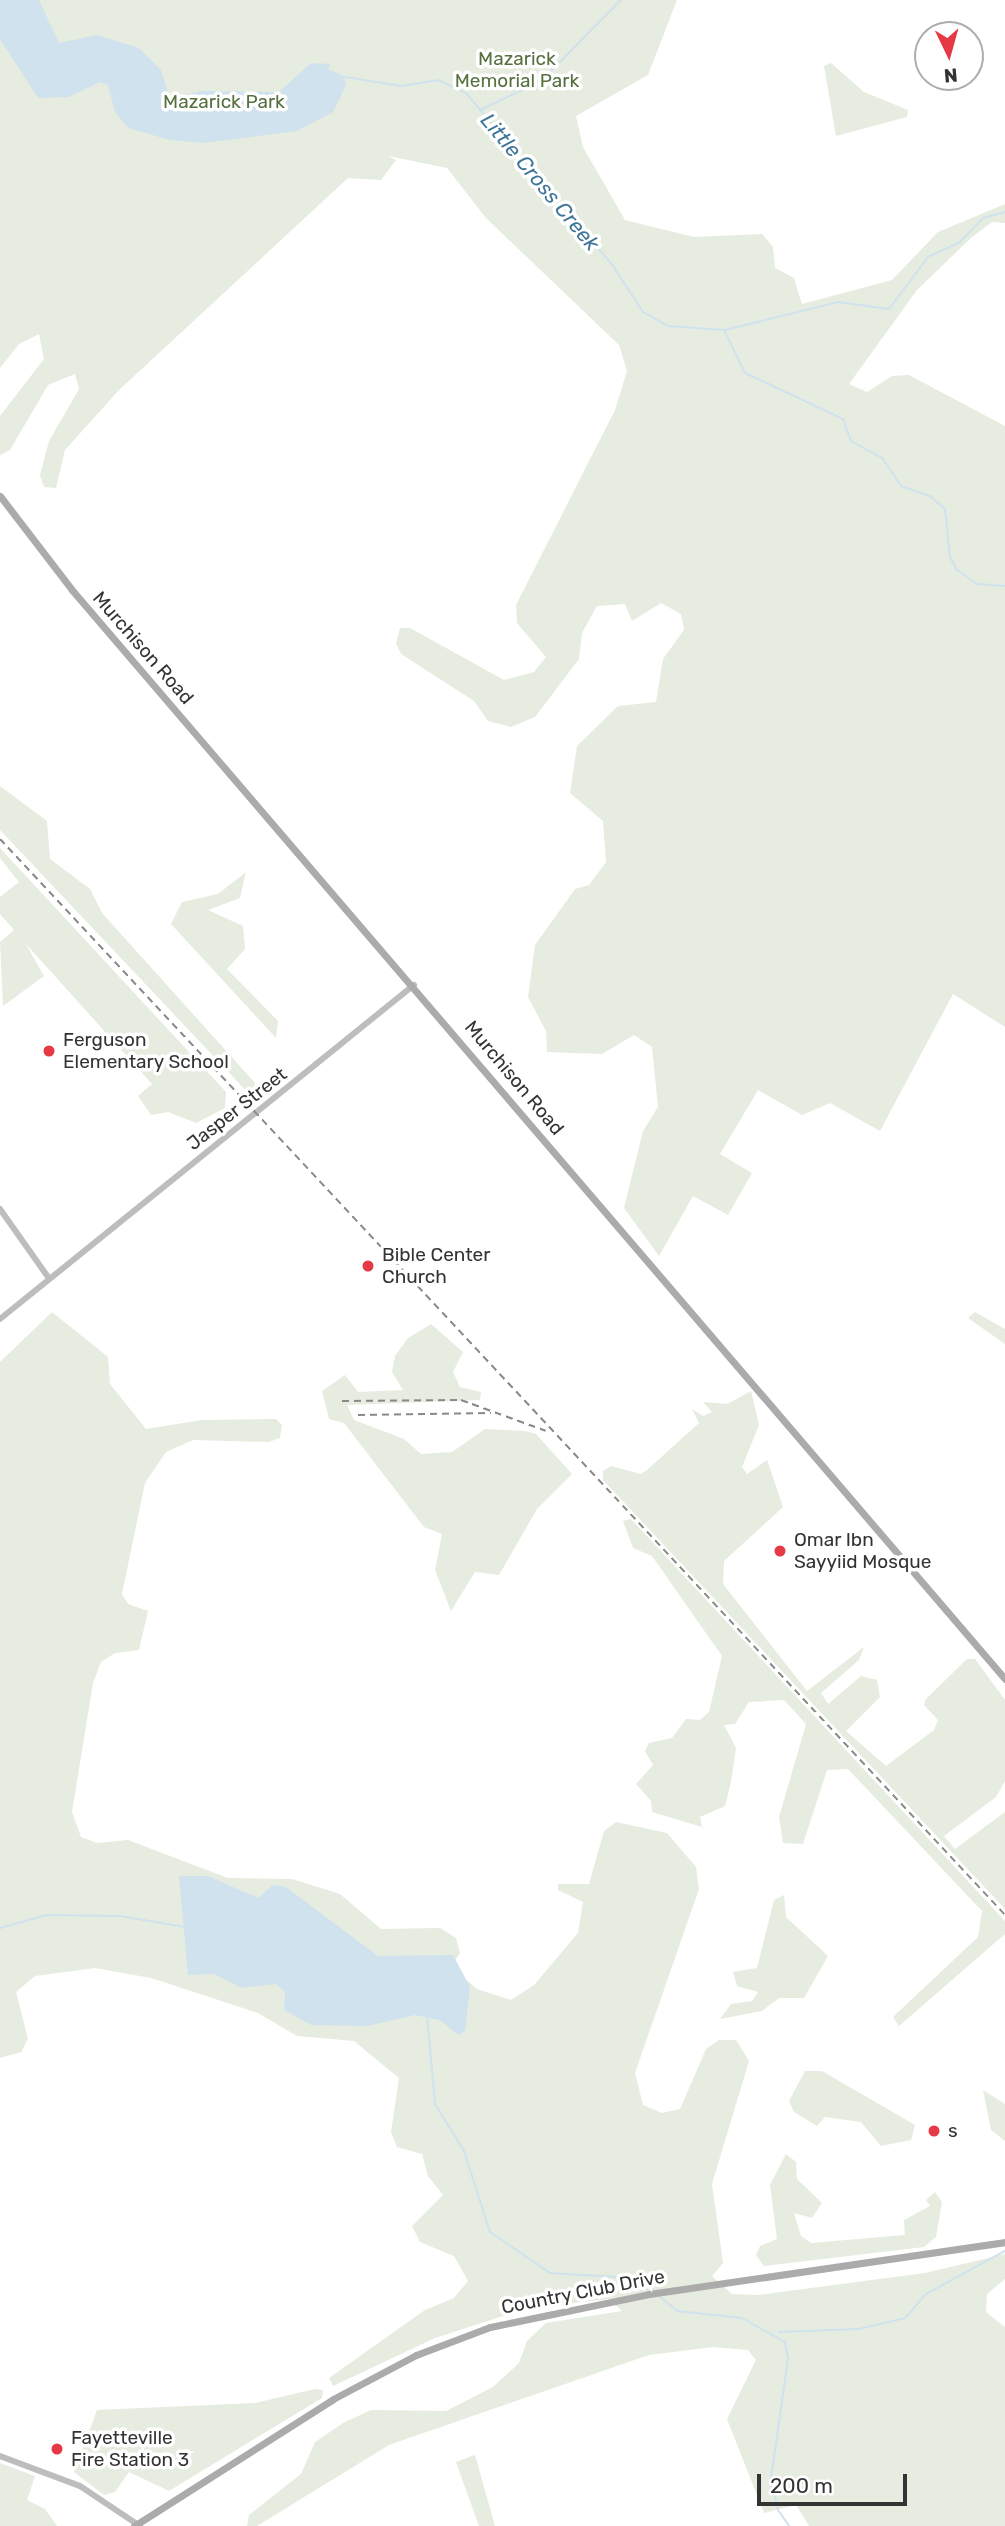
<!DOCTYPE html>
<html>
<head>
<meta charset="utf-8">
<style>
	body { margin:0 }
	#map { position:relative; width:1005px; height:2526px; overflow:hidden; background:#fff; font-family:Rubik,sans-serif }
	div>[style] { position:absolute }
	.green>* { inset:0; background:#e6ecdf }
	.water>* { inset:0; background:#cfe2ee }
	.stream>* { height:2px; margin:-1px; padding:0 1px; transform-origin:1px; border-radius:1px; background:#cfe2ee }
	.secondary>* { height:6px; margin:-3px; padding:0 3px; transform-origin:3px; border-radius:3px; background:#bdbdbd }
	.primary>* { height:7px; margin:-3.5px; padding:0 3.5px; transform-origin:3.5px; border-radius:3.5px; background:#ababab }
	.rail>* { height:2px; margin-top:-1px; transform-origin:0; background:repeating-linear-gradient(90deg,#888 0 7px,transparent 0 12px) }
	.dots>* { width:19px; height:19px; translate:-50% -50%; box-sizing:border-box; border:4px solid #fff; border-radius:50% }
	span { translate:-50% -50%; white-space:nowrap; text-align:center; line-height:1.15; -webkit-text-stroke:7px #fff; paint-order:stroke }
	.park-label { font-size:19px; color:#56703f }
	.street-label { font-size:19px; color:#333 }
	.poi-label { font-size:19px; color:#333 }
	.left { translate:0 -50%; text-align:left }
	.water-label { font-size:21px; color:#3f7597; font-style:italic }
	.north { position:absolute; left:914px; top:21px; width:70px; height:70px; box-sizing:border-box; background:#fff; border:2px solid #adadad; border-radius:50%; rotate:175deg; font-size:19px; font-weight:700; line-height:28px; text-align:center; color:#333 }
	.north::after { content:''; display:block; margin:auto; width:24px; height:32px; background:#e63946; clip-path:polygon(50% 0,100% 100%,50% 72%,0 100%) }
	.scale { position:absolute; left:757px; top:2474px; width:150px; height:32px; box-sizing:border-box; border:4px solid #333; border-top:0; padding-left:9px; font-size:21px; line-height:24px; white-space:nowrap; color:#333; -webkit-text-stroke:5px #fff; paint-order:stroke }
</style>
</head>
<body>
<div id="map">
	<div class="green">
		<div style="clip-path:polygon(0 0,677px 0,648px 75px,576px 116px,583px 147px,625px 220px,694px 237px,762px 234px,773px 247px,775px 268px,794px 278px,802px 304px,892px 280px,938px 232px,1005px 204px,1005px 223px,992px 222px,971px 238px,917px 290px,849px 384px,867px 392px,892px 376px,909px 375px,1005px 426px,1005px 1027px,953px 994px,880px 1131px,830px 1103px,802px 1115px,758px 1090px,720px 1154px,752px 1173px,728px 1215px,693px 1196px,659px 1256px,624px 1208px,643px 1131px,658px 1107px,652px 1047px,634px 1035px,602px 1054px,547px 1052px,546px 1031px,528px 997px,535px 945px,575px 889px,589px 885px,606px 862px,603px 821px,570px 793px,577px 746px,618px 706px,656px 702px,663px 659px,684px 630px,681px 614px,661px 603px,632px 621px,625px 604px,597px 606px,582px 633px,579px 659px,535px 717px,511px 727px,488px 721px,474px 701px,401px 654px,396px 643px,400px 628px,410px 628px,504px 680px,534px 672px,546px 657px,517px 623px,516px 605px,615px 410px,627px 371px,619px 345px,486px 218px,447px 168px,388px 156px,396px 160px,381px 180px,348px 178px,119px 390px,65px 450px,56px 488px,44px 487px,40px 475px,49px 441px,79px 389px,75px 374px,48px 385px,10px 450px,0 455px,0 416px,44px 359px,39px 334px,19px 344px,0 368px)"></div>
		<div style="clip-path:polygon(831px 63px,864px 92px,908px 110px,907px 117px,836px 136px,824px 66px)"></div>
		<div style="clip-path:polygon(0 786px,47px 821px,50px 859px,90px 889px,102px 913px,255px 1083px,252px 1097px,0 830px)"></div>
		<div style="clip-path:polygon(0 848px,226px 1092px,225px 1108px,196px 1123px,168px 1112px,151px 1115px,138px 1096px,152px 1084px,26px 944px,44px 976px,3px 1006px,0 942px,14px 930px,0 914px,0 897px,19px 882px,0 858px)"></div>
		<div style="clip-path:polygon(246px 872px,240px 898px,208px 910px,243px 926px,245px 949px,227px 969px,278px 1021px,276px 1038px,171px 924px,182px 902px,218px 894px)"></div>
		<div style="clip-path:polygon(52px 1312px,108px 1357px,110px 1384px,146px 1429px,202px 1420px,276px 1419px,282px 1425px,280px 1438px,269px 1442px,193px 1440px,166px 1452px,145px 1483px,122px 1594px,128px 1604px,148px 1611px,139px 1650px,115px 1653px,101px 1662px,93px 1683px,72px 1812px,81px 1837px,97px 1843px,128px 1840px,228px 1878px,292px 1879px,340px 1894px,381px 1929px,440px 1928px,456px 1938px,460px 1953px,454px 1962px,460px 1974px,477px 1989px,511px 2000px,534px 1985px,578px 1933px,583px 1902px,558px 1890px,558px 1884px,589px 1884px,604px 1831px,616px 1822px,667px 1833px,696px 1867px,699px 1889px,635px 2073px,643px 2105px,662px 2113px,680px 2109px,706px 2049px,719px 2040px,736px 2040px,749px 2061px,712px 2184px,723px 2263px,712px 2276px,732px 2294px,758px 2295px,925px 2273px,1005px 2254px,1005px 2279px,987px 2294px,986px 2312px,1005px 2327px,1005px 2526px,809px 2526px,796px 2505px,764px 2513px,727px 2419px,756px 2360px,748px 2350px,713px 2347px,649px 2355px,389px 2445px,257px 2526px,247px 2526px,249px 2515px,301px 2474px,315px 2442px,343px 2423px,371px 2410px,446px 2411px,493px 2387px,519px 2363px,527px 2341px,546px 2323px,622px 2311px,609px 2299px,528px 2308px,435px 2338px,333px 2386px,329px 2378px,425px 2310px,454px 2298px,468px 2281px,454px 2256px,420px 2242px,412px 2226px,443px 2195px,428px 2176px,422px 2154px,397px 2147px,391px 2132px,399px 2078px,354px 2041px,297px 2036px,258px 2013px,151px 1978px,95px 1968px,35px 1976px,16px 1992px,28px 2039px,21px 2052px,0 2058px,0 1362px)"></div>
		<div style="clip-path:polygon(975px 1312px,1005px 1329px,1005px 1344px,968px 1318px)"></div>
		<div style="clip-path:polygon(431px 1324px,463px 1352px,453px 1372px,460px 1387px,481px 1392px,480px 1400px,347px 1405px,354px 1420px,404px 1439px,421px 1454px,452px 1452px,485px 1429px,525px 1431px,536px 1434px,572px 1474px,537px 1509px,499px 1575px,475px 1572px,451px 1611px,435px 1570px,442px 1534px,424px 1527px,344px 1423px,329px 1419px,322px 1391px,345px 1375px,358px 1392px,403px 1390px,392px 1372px,395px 1356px,408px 1338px)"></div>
		<div style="clip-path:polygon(751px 1391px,759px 1425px,742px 1467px,747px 1474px,767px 1460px,783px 1507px,724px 1561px,723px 1584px,807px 1691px,864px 1647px,859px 1660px,821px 1693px,828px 1704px,861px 1676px,877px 1680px,880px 1697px,846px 1731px,886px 1766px,934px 1730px,938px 1720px,924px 1705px,926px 1699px,967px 1659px,975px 1659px,1005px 1700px,1005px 1781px,996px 1797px,944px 1836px,955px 1849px,1005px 1812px,1005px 1909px,603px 1480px,603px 1471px,611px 1466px,641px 1474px,647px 1470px,699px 1423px,692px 1409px,703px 1416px,712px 1412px,703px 1402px,727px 1404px)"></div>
		<div style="clip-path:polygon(631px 1519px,1005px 1921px,1005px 1934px,899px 2026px,893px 2017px,978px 1937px,982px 1911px,848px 1769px,827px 1770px,803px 1844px,783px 1843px,779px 1817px,806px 1724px,784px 1700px,749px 1702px,735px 1724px,724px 1725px,736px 1748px,731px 1782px,725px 1806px,700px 1817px,702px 1827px,652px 1812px,651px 1801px,636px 1784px,653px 1765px,645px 1751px,649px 1743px,672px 1738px,686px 1719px,700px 1720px,709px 1712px,722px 1656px,652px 1556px,633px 1548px,623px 1521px)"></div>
		<div style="clip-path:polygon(784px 1895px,786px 1917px,828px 1956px,804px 1998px,779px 1998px,762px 2011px,720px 2019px,731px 2004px,752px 2001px,758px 1992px,737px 1986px,733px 1972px,757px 1968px,774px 1900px)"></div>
		<div style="clip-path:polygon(805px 2071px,822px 2071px,915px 2125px,911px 2140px,881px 2146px,861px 2122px,825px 2117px,817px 2126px,794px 2112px,789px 2101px)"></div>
		<div style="clip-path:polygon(983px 2090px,1005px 2104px,1005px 2141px,991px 2130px)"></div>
		<div style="clip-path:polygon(786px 2154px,796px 2162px,797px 2179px,822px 2203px,812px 2218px,794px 2213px,801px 2236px,811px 2243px,905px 2235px,904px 2220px,930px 2206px,926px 2200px,935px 2192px,942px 2202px,936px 2237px,924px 2247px,764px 2266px,756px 2255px,760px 2246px,777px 2239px,770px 2185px)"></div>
		<div style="clip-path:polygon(315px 2389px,323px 2390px,322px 2398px,169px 2491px,129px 2472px,115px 2492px,104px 2495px,74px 2472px,97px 2410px,255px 2403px)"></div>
		<div style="clip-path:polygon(475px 2455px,495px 2526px,479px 2526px,456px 2462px)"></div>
		<div style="clip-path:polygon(0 2463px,35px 2476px,27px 2500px,45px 2509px,57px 2526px,0 2526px)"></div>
	</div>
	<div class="water">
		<div style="clip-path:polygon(0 0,39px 0,59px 43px,97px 35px,139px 48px,161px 70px,170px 99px,200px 91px,279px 92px,311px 63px,330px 64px,328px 69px,344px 76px,346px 85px,333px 112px,297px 131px,203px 143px,170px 140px,128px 128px,115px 112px,108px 85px,100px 82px,69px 97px,38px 98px,0 39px)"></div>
		<div style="clip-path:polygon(179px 1876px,208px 1876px,258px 1898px,273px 1885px,286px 1887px,378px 1956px,453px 1955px,470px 1987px,465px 2031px,458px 2035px,440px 2020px,415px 2015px,367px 2026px,311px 2025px,284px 2010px,285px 1992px,276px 1984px,242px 1988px,214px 1974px,188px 1975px)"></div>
	</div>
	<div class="stream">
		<div style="left:345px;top:77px;width:57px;rotate:9.1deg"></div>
		<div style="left:401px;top:86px;width:37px;rotate:-9deg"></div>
		<div style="left:438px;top:80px;width:31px;rotate:25deg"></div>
		<div style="left:466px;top:93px;width:227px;rotate:49.6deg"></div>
		<div style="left:613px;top:266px;width:55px;rotate:56.9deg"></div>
		<div style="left:643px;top:312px;width:29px;rotate:29deg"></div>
		<div style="left:668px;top:326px;width:56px;rotate:4.1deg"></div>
		<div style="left:724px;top:330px;width:48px;rotate:64deg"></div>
		<div style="left:745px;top:373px;width:108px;rotate:25.1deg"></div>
		<div style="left:843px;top:419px;width:23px;rotate:70deg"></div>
		<div style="left:851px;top:441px;width:37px;rotate:29deg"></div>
		<div style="left:883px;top:459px;width:32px;rotate:56deg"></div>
		<div style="left:901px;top:486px;width:31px;rotate:19deg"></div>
		<div style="left:930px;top:496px;width:20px;rotate:41deg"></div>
		<div style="left:945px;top:509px;width:48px;rotate:84.1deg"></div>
		<div style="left:950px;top:557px;width:15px;rotate:62deg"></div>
		<div style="left:957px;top:570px;width:24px;rotate:35deg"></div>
		<div style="left:977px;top:584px;width:28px;rotate:4deg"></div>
		<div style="left:480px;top:110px;width:68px;rotate:-25.4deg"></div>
		<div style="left:541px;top:81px;width:114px;rotate:-45.4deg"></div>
		<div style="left:725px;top:330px;width:116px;rotate:-13.9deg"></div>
		<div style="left:838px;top:302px;width:51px;rotate:7.8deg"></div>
		<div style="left:889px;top:309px;width:65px;rotate:-53.1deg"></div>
		<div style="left:928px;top:257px;width:35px;rotate:-25deg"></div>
		<div style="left:960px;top:242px;width:33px;rotate:-46deg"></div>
		<div style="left:983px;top:218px;width:23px;rotate:-15deg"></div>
		<div style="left:0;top:1928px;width:48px;rotate:-15.8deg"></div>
		<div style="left:46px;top:1915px;width:74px;rotate:0.8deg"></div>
		<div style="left:120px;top:1916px;width:66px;rotate:9.6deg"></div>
		<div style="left:427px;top:2016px;width:88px;rotate:84.8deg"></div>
		<div style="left:435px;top:2104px;width:55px;rotate:58.3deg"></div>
		<div style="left:464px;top:2151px;width:85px;rotate:72.2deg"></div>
		<div style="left:490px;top:2232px;width:73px;rotate:34.3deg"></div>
		<div style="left:550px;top:2273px;width:83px;rotate:3.4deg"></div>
		<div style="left:633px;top:2278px;width:24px;rotate:30deg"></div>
		<div style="left:657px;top:2294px;width:26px;rotate:40deg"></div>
		<div style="left:677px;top:2311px;width:65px;rotate:6.1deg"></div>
		<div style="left:742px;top:2318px;width:49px;rotate:29.2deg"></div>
		<div style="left:785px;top:2342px;width:17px;rotate:80deg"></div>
		<div style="left:788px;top:2359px;width:120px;rotate:98.1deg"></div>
		<div style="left:771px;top:2478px;width:33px;rotate:78deg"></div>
		<div style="left:778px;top:2510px;width:19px;rotate:55deg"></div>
		<div style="left:778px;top:2332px;width:81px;rotate:-2.1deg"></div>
		<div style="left:859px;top:2329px;width:47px;rotate:-13.4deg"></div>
		<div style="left:905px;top:2318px;width:32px;rotate:-49deg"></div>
		<div style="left:926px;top:2294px;width:90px;rotate:-28.6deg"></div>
	</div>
	<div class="secondary">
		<div style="left:0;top:1209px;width:83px;rotate:54.8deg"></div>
		<div style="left:0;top:1319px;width:532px;rotate:-38.9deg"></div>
		<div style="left:0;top:2456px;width:85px;rotate:20.6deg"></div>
		<div style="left:80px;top:2486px;width:72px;rotate:33.7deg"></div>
	</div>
	<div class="primary">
		<div style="left:0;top:496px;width:118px;rotate:52.5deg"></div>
		<div style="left:72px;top:590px;width:1434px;rotate:49.41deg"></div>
		<div style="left:134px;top:2526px;width:236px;rotate:-32.5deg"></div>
		<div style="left:333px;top:2399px;width:94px;rotate:-27.9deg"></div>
		<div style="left:416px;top:2355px;width:79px;rotate:-20.7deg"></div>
		<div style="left:490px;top:2327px;width:162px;rotate:-11.7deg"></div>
		<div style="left:649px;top:2294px;width:360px;rotate:-8.3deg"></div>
	</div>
	<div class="rail">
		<div style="left:0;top:839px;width:1472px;rotate:46.95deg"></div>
		<div style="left:342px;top:1401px;width:119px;rotate:-0.5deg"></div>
		<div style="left:461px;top:1400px;width:90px;rotate:20deg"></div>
		<div style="left:358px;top:1415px;width:133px;rotate:-0.9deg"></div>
	</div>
	<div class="dots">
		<div style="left:49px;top:1051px;background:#e63946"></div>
		<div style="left:368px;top:1266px;background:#e63946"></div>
		<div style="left:780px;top:1551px;background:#e63946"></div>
		<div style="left:934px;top:2131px;background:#e63946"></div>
		<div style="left:57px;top:2449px;background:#e63946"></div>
	</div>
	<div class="park-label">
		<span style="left:517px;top:70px">Mazarick<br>Memorial Park</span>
		<span style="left:224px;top:102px">Mazarick Park</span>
	</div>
	<div class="street-label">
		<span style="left:143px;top:648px;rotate:49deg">Murchison Road</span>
		<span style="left:514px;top:1078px;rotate:50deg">Murchison Road</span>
		<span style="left:237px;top:1109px;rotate:-38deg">Jasper Street</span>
		<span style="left:583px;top:2292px;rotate:-11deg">Country Club Drive</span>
	</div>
	<div class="poi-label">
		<span class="left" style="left:63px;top:1051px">Ferguson<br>Elementary School</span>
		<span class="left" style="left:382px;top:1266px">Bible Center<br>Church</span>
		<span class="left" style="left:794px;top:1551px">Omar Ibn<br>Sayyiid Mosque</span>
		<span class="left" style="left:948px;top:2131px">s</span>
		<span class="left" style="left:71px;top:2449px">Fayetteville<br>Fire Station 3</span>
	</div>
	<div class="water-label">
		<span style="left:540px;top:182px;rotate:50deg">Little Cross Creek</span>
	</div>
	<div class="north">N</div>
	<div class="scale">200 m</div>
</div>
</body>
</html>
